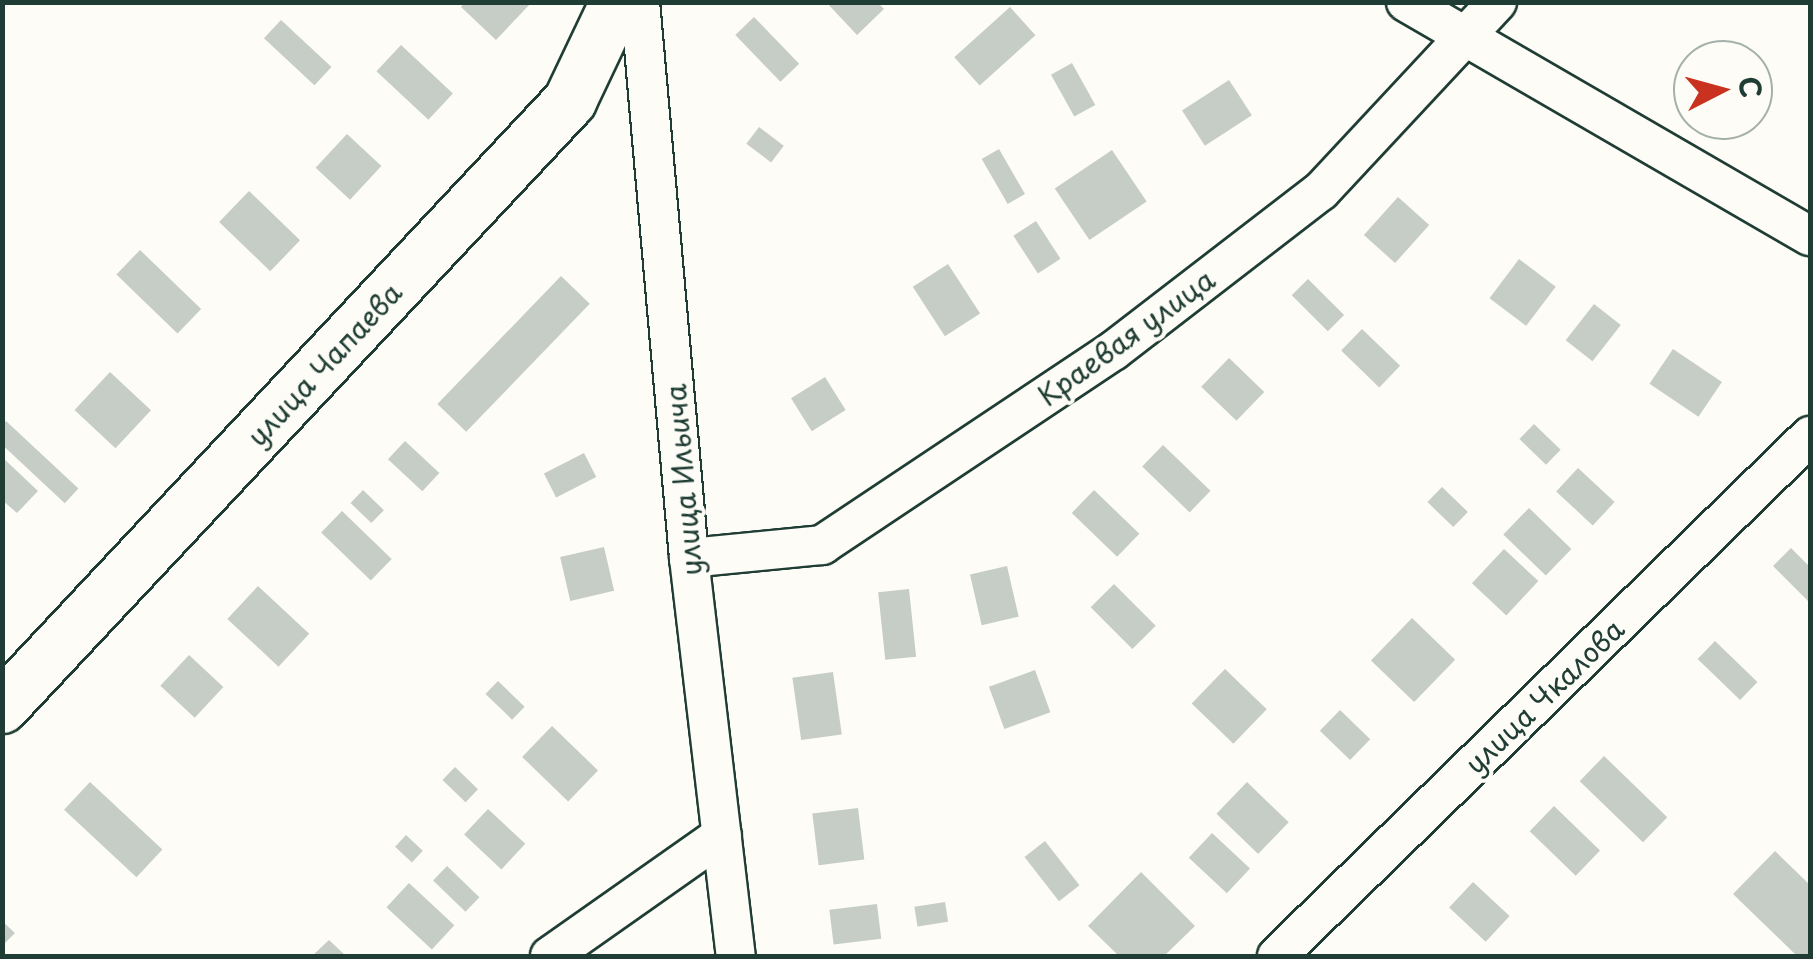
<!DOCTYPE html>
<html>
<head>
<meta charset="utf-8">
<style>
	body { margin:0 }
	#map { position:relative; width:1813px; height:959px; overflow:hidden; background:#fdfcf7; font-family:"Playpen Sans",sans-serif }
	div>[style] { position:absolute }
	.building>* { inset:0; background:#c6cdc7; transform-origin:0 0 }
	.roads { filter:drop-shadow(2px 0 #1f3d34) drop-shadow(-2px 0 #1f3d34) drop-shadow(0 2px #1f3d34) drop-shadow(0 -2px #1f3d34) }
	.minor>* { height:38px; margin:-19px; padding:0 19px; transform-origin:19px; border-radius:19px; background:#fdfcf7 }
	.secondary>* { height:52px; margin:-26px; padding:0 26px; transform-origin:26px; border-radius:26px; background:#fdfcf7 }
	span { translate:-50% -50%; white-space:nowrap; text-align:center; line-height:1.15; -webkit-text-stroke:8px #fdfcf7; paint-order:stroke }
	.street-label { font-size:28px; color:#1f3d34 }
	.frame { position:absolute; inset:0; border:5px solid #1f3d34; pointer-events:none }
	.north { position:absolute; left:1673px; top:40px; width:100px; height:100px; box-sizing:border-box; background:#fdfcf7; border:2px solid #a4b0a9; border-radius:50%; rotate:84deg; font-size:28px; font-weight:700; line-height:40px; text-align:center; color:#1f3d34 }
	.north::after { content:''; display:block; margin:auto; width:35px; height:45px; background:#c8321e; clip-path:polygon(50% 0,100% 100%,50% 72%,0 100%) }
</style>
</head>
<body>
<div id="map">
	<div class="building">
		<div style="clip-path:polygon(465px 2px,532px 2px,496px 40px,461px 7px)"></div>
		<div style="clip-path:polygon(826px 2px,877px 2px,884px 9px,857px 35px)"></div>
		<div style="left:1010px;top:7px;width:38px;height:75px;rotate:48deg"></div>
		<div style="left:754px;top:17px;width:65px;height:26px;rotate:46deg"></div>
		<div style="left:281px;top:20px;width:69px;height:25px;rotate:43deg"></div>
		<div style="left:401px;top:45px;width:71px;height:36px;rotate:43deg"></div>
		<div style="left:1072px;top:63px;width:48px;height:24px;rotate:61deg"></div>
		<div style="left:1229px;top:80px;width:42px;height:56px;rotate:57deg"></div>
		<div style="left:759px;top:127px;width:31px;height:21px;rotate:37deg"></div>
		<div style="left:347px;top:134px;width:47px;height:46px;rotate:43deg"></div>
		<div style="left:999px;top:149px;width:52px;height:20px;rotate:60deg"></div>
		<div style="left:1112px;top:150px;width:62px;height:69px;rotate:56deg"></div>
		<div style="left:249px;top:191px;width:71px;height:43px;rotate:44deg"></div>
		<div style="left:1398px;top:197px;width:42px;height:51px;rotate:42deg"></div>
		<div style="left:1036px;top:221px;width:45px;height:27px;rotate:57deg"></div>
		<div style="left:140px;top:250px;width:85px;height:34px;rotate:44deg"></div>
		<div style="left:1519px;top:259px;width:46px;height:49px;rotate:37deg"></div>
		<div style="left:948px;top:264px;width:59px;height:42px;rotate:57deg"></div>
		<div style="left:561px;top:276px;width:40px;height:178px;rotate:44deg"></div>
		<div style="left:1308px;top:279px;width:51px;height:23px;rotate:45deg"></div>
		<div style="left:1594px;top:304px;width:34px;height:46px;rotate:38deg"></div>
		<div style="left:1362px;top:329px;width:53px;height:30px;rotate:44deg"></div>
		<div style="left:1673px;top:349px;width:59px;height:42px;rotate:34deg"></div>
		<div style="left:1229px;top:358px;width:49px;height:40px;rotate:44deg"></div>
		<div style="left:110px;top:372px;width:56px;height:52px;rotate:43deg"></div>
		<div style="left:825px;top:377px;width:39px;height:40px;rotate:58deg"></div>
		<div style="left:6px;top:421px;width:99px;height:20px;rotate:43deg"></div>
		<div style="left:1534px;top:424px;width:37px;height:21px;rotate:44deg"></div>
		<div style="left:405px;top:441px;width:47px;height:25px;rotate:43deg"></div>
		<div style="left:1163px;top:445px;width:66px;height:30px;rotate:44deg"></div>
		<div style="left:584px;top:453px;width:27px;height:45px;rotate:63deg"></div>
		<div style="clip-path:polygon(2px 457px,38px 491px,17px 513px,2px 500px)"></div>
		<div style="left:1578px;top:468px;width:50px;height:32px;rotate:43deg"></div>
		<div style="left:1442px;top:487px;width:36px;height:21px;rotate:44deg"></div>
		<div style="left:363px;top:490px;width:29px;height:18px;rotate:44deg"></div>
		<div style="left:1094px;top:490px;width:63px;height:32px;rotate:44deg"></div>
		<div style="left:1529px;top:508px;width:59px;height:37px;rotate:44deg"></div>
		<div style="left:342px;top:511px;width:69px;height:30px;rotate:44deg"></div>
		<div style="left:604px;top:547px;width:45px;height:45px;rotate:77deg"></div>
		<div style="clip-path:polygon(1791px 548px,1810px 567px,1810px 603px,1773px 566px)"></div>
		<div style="left:1504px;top:549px;width:47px;height:47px;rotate:43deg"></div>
		<div style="left:1007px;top:566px;width:52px;height:38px;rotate:77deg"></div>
		<div style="left:1114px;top:584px;width:59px;height:33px;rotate:45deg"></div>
		<div style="left:258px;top:586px;width:70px;height:45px;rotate:43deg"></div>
		<div style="left:909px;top:589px;width:68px;height:31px;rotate:84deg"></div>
		<div style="left:1412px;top:618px;width:60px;height:59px;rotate:44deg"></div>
		<div style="left:1715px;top:641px;width:59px;height:25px;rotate:44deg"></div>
		<div style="left:189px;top:655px;width:47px;height:42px;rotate:43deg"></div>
		<div style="left:1225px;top:669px;width:58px;height:48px;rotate:44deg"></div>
		<div style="left:1035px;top:670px;width:45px;height:49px;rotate:70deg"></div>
		<div style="left:833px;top:672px;width:63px;height:41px;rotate:82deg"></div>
		<div style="left:498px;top:681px;width:37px;height:18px;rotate:44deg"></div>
		<div style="left:1340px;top:710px;width:42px;height:29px;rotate:44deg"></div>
		<div style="left:552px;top:726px;width:64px;height:43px;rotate:44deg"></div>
		<div style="left:1604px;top:756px;width:88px;height:35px;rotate:44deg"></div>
		<div style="left:455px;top:767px;width:32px;height:18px;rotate:44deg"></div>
		<div style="left:90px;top:782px;width:99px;height:38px;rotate:43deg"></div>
		<div style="left:1247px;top:782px;width:58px;height:44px;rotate:44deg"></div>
		<div style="left:1554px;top:806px;width:64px;height:35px;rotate:44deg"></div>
		<div style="left:858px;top:808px;width:52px;height:46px;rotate:83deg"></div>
		<div style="left:488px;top:809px;width:51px;height:35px;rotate:43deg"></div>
		<div style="left:1212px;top:833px;width:52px;height:34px;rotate:43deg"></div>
		<div style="left:406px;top:835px;width:23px;height:16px;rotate:43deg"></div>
		<div style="left:1045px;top:841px;width:56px;height:26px;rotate:52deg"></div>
		<div style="clip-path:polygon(1775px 851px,1810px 885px,1810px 956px,1797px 956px,1733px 894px)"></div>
		<div style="left:447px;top:866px;width:45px;height:20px;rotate:44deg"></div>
		<div style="clip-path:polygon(1141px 872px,1195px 926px,1164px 956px,1119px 956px,1088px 926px)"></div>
		<div style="left:1473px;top:882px;width:50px;height:35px;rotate:43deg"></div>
		<div style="left:409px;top:883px;width:62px;height:33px;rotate:43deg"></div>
		<div style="left:945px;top:902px;width:20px;height:31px;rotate:81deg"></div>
		<div style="left:877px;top:904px;width:35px;height:48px;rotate:83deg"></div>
		<div style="clip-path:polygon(2px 921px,15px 933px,2px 946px)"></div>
		<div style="clip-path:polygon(329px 940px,346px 956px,312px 956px)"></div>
	</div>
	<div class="roads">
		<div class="minor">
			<div style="left:640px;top:2px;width:558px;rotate:84.96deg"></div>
			<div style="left:689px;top:558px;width:401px;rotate:83.3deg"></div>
			<div style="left:1406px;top:2px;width:467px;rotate:30.1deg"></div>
			<div style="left:689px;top:558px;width:134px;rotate:-5.6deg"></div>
			<div style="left:822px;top:545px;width:350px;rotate:-33.7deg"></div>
			<div style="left:1113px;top:351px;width:262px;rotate:-37.6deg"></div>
			<div style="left:1321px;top:191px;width:258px;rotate:-47deg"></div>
			<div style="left:550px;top:956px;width:210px;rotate:-35.1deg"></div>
			<div style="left:1277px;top:956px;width:745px;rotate:-44.29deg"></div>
		</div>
		<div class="secondary">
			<div style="left:2px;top:707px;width:831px;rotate:-46.85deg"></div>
			<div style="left:570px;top:101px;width:110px;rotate:-64.6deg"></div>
		</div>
	</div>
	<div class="street-label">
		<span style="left:1126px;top:337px;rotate:-36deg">Краевая улица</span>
		<span style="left:324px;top:364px;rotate:-47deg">улица Чапаева</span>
		<span style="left:683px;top:480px;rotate:-95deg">улица Ильича</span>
		<span style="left:1544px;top:696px;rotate:-44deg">улица Чкалова</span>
	</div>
	<div class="frame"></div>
	<div class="north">С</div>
</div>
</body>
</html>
